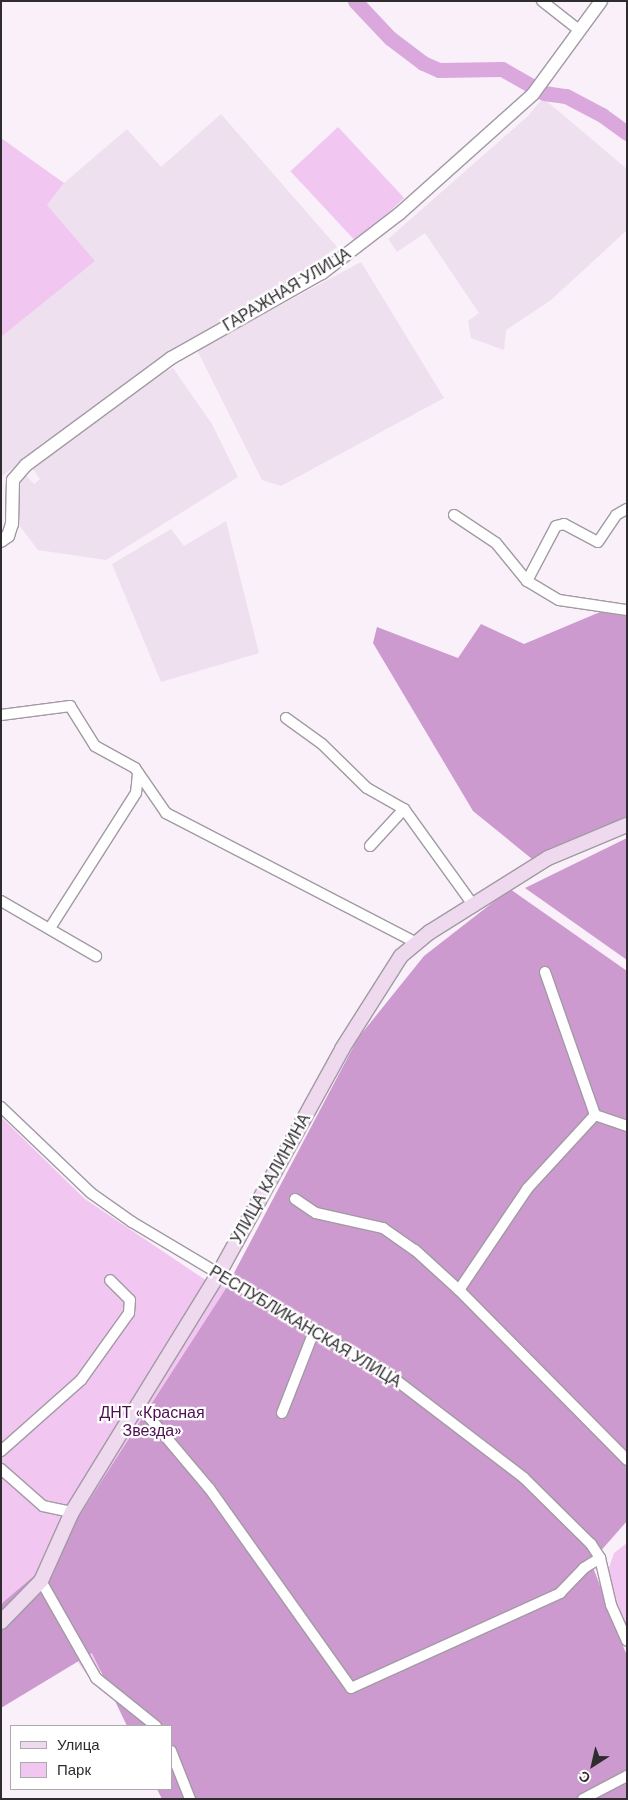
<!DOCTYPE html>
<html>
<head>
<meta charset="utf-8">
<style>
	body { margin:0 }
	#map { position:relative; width:628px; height:1800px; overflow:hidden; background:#f9f0fa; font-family:"DM Sans",sans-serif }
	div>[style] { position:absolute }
	.built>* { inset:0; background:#efe0ef }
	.green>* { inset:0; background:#f1c7f2; transform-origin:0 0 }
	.forest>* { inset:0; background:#cd9ad0 }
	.river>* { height:15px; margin:-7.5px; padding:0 7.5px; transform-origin:7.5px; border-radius:7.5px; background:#dba8de }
	.roads { filter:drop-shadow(1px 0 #a29aa3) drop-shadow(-1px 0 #a29aa3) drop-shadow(0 1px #a29aa3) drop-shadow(0 -1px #a29aa3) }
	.minor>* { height:10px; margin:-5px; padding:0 5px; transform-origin:5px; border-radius:5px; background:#fff }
	.tertiary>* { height:12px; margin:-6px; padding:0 6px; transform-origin:6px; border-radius:6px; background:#fff }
	.secondary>* { height:14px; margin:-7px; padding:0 7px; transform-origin:7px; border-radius:7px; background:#eed9ef }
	span { translate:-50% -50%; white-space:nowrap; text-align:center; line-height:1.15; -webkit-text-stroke:4.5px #fff; paint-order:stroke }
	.street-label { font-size:16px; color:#2f2c30 }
	.park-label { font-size:16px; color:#4d0f51 }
	.frame { position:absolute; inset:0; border:2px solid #2f2c30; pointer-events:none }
	.legend { position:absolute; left:10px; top:1725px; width:162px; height:65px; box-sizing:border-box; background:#fff; border:1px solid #acabac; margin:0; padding:6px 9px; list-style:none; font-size:15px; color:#2f2c30 }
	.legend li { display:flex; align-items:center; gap:10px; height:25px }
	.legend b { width:25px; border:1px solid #acabac }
	.north { position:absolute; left:568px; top:1740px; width:50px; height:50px; -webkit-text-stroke:4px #fff; paint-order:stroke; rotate:215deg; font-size:14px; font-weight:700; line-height:20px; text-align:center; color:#2f2c30 }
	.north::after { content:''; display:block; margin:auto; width:18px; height:22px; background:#2f2c30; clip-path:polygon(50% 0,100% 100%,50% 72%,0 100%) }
</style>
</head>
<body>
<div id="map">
	<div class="built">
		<div style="clip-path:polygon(543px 98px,627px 169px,627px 230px,551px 300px,506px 330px,504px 350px,471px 338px,468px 321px,479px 313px,425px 233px,397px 252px,388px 239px,528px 116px)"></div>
		<div style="clip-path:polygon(221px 114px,337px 247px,273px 294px,164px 356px,1px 477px,1px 337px,47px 205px,64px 183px,127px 129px,161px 167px)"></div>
		<div style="clip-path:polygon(361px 262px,444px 398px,281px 486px,262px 480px,197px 350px)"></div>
		<div style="clip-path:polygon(173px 368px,212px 424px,238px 477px,106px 560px,38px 550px,13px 517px,15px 482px,23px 472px,34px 484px,40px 479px,30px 465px,145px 381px)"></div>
		<div style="clip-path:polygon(226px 521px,259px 653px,161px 682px,112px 564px,171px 529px,184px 546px)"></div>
	</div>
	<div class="green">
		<div style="left:338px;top:127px;width:97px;height:65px;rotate:47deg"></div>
		<div style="clip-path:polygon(1px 138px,64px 183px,47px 205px,95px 261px,1px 337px)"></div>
		<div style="clip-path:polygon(1px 1117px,85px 1199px,210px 1283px,221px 1282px,403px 1397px,91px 1680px,36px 1605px,1px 1602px)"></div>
		<div style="clip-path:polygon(627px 1543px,627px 1624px,617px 1628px,602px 1588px,614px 1553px)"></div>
	</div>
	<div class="forest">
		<div style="clip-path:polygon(600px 612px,627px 616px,627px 820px,532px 859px,473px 811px,373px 643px,377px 627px,458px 658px,481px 624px,524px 644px)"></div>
		<div style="clip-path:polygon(627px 838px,627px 960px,525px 888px)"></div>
		<div style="clip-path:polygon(510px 889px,627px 971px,627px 1521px,591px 1562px,627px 1656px,627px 1799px,162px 1799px,157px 1789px,171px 1789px,171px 1726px,127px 1726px,92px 1653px,1px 1708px,1px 1604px,48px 1564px,225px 1290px,358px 1038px,424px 956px)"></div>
	</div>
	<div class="river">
		<div style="left:355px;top:1px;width:51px;rotate:46.6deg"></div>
		<div style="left:390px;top:38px;width:41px;rotate:37.1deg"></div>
		<div style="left:423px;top:63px;width:17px;rotate:24deg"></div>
		<div style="left:439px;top:70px;width:63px;rotate:-0.9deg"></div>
		<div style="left:502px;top:69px;width:48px;rotate:29.7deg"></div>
		<div style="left:544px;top:93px;width:22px;rotate:8deg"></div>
		<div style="left:566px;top:96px;width:41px;rotate:27.8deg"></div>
		<div style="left:602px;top:115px;width:31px;rotate:36deg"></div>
	</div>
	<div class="roads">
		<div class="minor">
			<div style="left:542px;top:1px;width:47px;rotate:38.1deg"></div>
			<div style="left:454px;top:515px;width:50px;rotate:33.7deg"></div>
			<div style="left:496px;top:543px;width:49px;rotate:50.8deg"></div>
			<div style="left:527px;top:581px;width:37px;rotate:31deg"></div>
			<div style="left:559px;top:600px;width:69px;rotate:8.4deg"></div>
			<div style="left:527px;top:581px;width:62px;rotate:-62.2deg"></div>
			<div style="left:556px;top:526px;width:8px;rotate:-14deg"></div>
			<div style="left:564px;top:524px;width:38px;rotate:28deg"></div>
			<div style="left:598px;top:542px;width:32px;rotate:-56deg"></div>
			<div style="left:616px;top:515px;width:13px;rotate:-29deg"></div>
			<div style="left:1px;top:715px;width:70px;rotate:-7.4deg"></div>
			<div style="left:70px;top:706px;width:47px;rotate:58deg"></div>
			<div style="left:95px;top:746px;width:46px;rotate:28.8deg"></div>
			<div style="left:135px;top:768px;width:55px;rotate:55.4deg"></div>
			<div style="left:166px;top:813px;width:280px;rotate:27.4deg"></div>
			<div style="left:286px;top:718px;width:44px;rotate:35.8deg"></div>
			<div style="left:322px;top:744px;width:63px;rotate:44.4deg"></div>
			<div style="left:367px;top:788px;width:43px;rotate:29.6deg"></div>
			<div style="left:404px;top:809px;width:120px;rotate:54.2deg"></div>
			<div style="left:370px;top:846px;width:50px;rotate:-47.4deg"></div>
			<div style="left:1px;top:901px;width:110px;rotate:30.1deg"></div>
			<div style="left:50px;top:928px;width:160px;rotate:-57.5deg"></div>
			<div style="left:136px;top:793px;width:20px;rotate:-84deg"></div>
			<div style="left:545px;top:972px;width:151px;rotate:70.7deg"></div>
			<div style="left:1px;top:1107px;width:124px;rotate:43.7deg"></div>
			<div style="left:91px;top:1193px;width:50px;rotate:35.3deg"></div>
			<div style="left:132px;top:1222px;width:303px;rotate:30.8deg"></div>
			<div style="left:392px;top:1377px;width:166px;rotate:37.4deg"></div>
			<div style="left:524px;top:1478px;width:94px;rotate:44.6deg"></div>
			<div style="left:591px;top:1544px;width:17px;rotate:57deg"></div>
			<div style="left:600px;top:1558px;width:48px;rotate:76.8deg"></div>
			<div style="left:611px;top:1605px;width:39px;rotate:66deg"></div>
			<div style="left:595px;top:1115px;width:34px;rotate:19deg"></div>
			<div style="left:295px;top:1199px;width:25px;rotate:34deg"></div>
			<div style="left:316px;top:1213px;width:69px;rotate:12.6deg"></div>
			<div style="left:383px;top:1228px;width:39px;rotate:35deg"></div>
			<div style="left:415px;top:1250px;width:59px;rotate:42.3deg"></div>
			<div style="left:459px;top:1290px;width:239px;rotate:45.3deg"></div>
			<div style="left:459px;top:1290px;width:122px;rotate:-56deg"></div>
			<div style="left:527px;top:1189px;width:100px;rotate:-47.4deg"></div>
			<div style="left:139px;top:1405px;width:109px;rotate:49.9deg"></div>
			<div style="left:209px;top:1488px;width:245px;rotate:54.6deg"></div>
			<div style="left:351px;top:1688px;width:230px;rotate:-24.4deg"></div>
			<div style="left:560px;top:1593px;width:35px;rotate:-46deg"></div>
			<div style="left:584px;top:1568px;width:19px;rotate:-32deg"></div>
			<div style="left:282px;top:1413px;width:90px;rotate:-68.6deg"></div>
			<div style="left:1px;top:1451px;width:107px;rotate:-41.6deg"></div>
			<div style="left:81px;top:1380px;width:82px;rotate:-54.4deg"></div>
			<div style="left:129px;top:1313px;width:13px;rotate:-86deg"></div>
			<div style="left:130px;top:1300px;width:28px;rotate:-135deg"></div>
			<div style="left:1px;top:1469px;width:56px;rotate:41.4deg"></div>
			<div style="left:43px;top:1506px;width:30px;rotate:12deg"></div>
			<div style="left:41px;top:1581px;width:112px;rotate:60.4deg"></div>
			<div style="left:96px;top:1678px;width:77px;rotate:38.7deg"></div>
			<div style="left:171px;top:1751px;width:52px;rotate:68.4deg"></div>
			<div style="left:583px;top:1799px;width:50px;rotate:-27.6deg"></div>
		</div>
		<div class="tertiary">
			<div style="left:1px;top:541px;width:9px;rotate:-36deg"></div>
			<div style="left:8px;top:536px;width:13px;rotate:-72deg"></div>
			<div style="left:12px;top:524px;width:44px;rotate:-88.7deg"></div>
			<div style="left:13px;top:480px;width:20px;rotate:-49deg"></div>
			<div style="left:26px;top:465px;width:180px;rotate:-36.4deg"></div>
			<div style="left:171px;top:358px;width:173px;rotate:-29.4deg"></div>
			<div style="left:322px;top:273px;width:97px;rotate:-37.5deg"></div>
			<div style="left:399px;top:214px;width:180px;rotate:-41.8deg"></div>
			<div style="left:533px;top:94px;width:115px;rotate:-53.8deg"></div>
		</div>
		<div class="secondary">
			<div style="left:1px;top:1622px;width:57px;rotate:-45.7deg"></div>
			<div style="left:41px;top:1581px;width:76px;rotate:-65.8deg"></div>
			<div style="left:72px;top:1512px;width:278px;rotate:-58.4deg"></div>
			<div style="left:218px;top:1275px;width:258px;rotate:-61.2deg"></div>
			<div style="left:342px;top:1049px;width:110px;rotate:-57.6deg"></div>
			<div style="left:401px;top:956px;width:38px;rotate:-40deg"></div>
			<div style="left:430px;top:932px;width:139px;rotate:-32.1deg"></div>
			<div style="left:548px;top:858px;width:86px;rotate:-22.7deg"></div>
		</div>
	</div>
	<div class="street-label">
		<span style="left:287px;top:290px;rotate:-31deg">ГАРАЖНАЯ УЛИЦА</span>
		<span style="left:271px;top:1179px;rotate:-61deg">УЛИЦА КАЛИНИНА</span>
		<span style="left:305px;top:1327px;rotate:31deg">РЕСПУБЛИКАНСКАЯ УЛИЦА</span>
	</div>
	<div class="park-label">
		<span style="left:152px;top:1422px">ДНТ «Красная<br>Звезда»</span>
	</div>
	<div class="frame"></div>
	<ul class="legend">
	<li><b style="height:6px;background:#eed9ef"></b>Улица</li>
	<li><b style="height:14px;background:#f1c7f2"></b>Парк</li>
	</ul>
	<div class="north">С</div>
</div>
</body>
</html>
